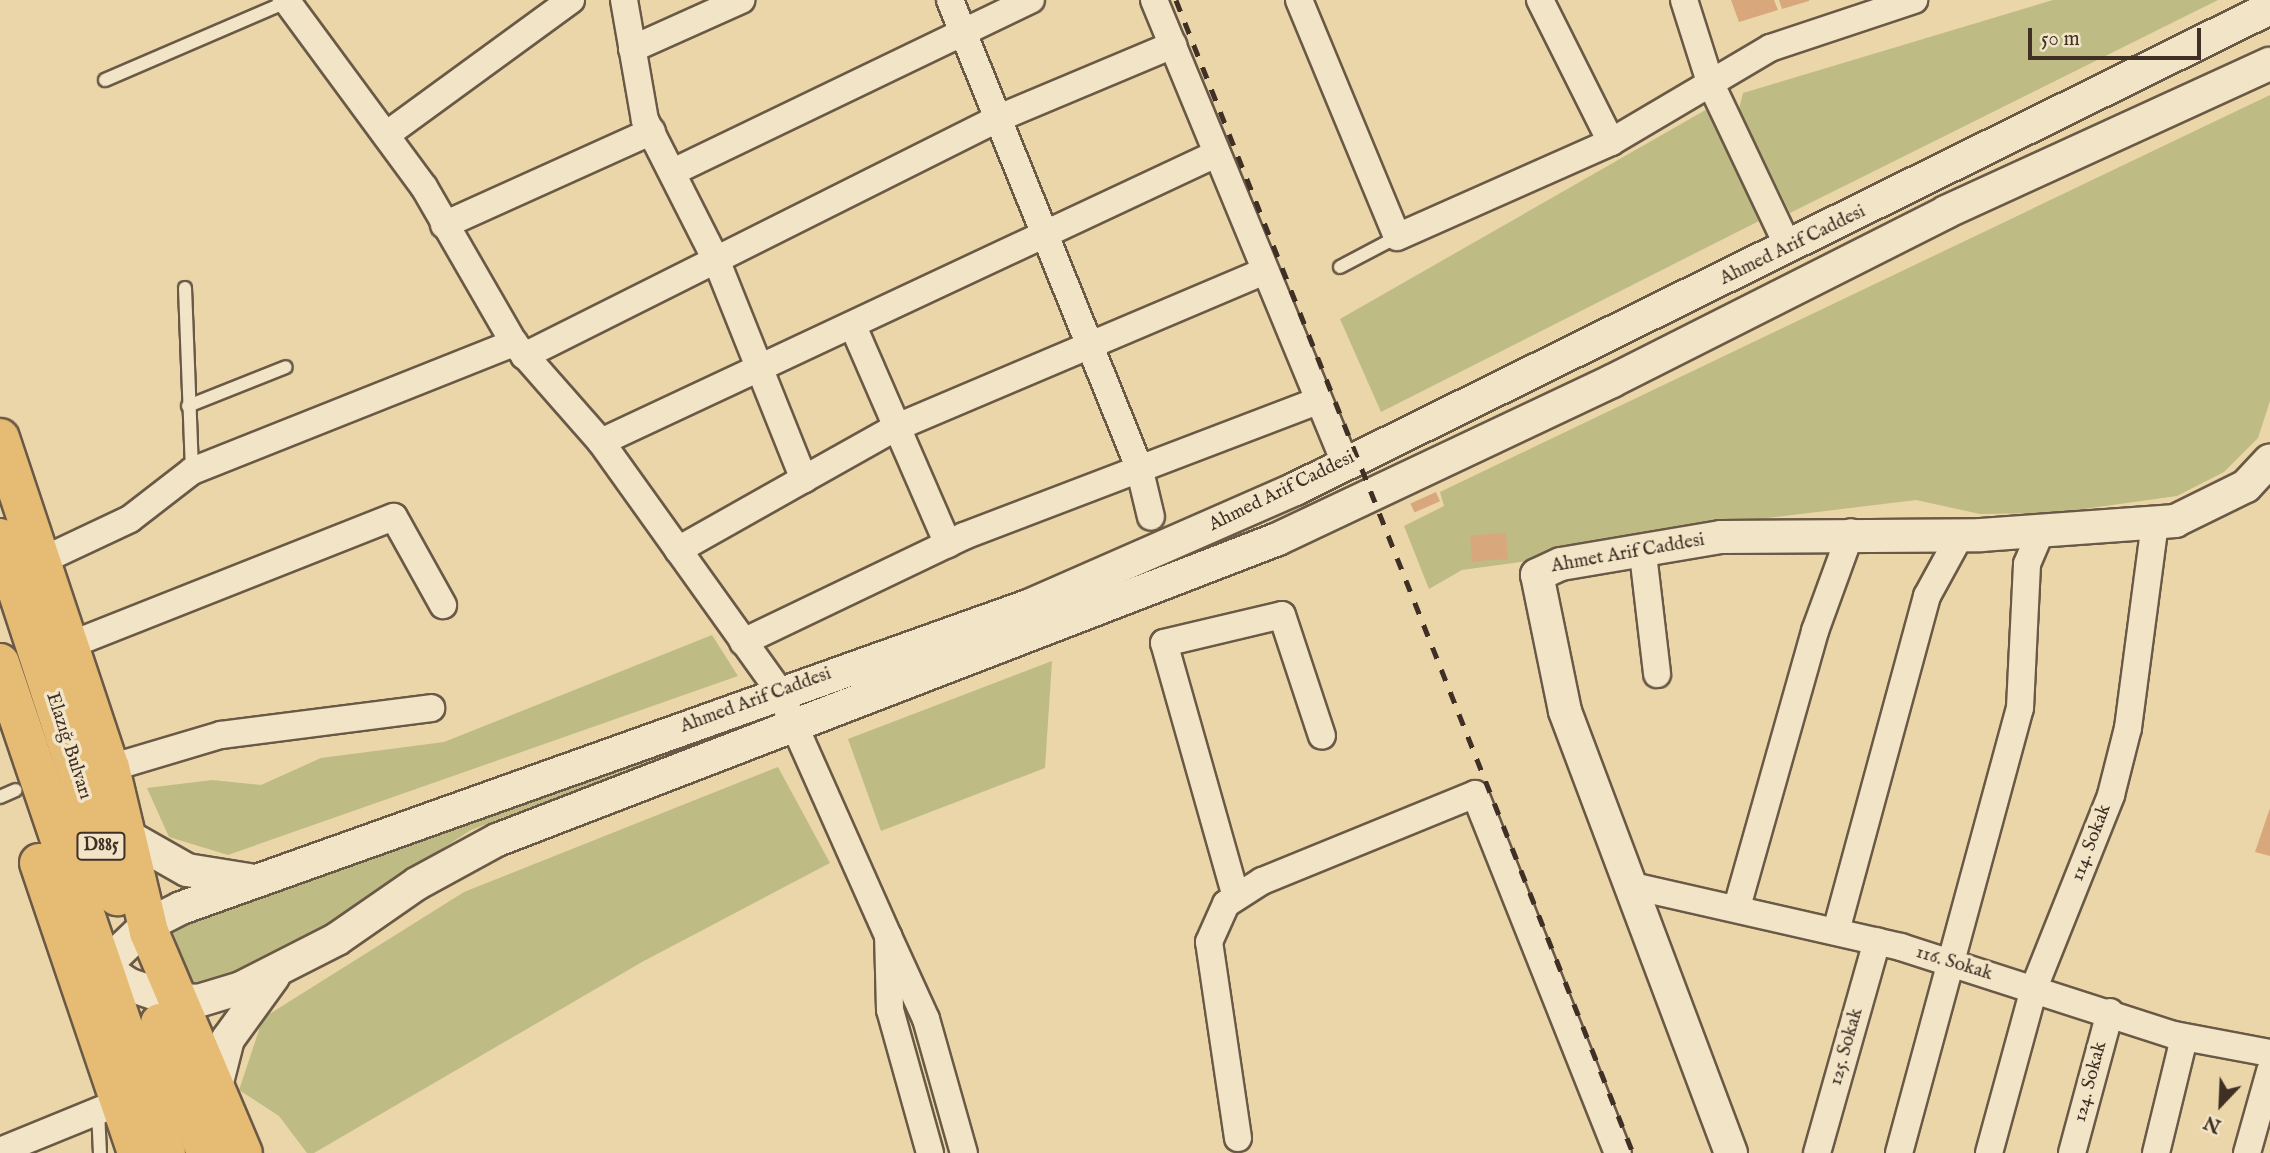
<!DOCTYPE html>
<html>
<head>
<meta charset="utf-8">
<style>
	body { margin:0 }
	#map { position:relative; width:2270px; height:1153px; overflow:hidden; background:#ebd6a9; font-family:"IM FELL English",serif }
	div>[style] { position:absolute }
	.green>* { inset:0; background:#bebc84 }
	.building>* { inset:0; background:#d9a77c; transform-origin:0 0 }
	.roads { filter:drop-shadow(2px 0 #6a5946) drop-shadow(-2px 0 #6a5946) drop-shadow(0 2px #6a5946) drop-shadow(0 -2px #6a5946) }
	.service>* { height:12px; margin:-6px; padding:0 6px; transform-origin:6px; border-radius:6px; background:#f2e4c7 }
	.minor>* { height:26px; margin:-13px; padding:0 13px; transform-origin:13px; border-radius:13px; background:#f2e4c7 }
	.tertiary>* { height:32px; margin:-16px; padding:0 16px; transform-origin:16px; border-radius:16px; background:#f2e4c7 }
	.trunk>* { height:38px; margin:-19px; padding:0 19px; transform-origin:19px; border-radius:19px; background:#e6bb74 }
	.rail>* { height:5px; margin-top:-2.5px; transform-origin:0; background:repeating-linear-gradient(90deg,#3f2f25 0 12px,transparent 0 24px) }
	span { translate:-50% -50%; white-space:nowrap; text-align:center; line-height:1.15; -webkit-text-stroke:7px #f2e4c7; paint-order:stroke }
	.shield-label span { padding:2px 5px; background:#f2e4c7; border:2px solid; border-radius:5px; -webkit-text-stroke-width:0 }
	.shield-label { font-size:18px; color:#3f2f25; font-weight:700 }
	.street-label { font-size:19px; color:#3f2f25 }
	.north { position:absolute; left:2186px; top:1069px; width:70px; height:70px; -webkit-text-stroke:5px #f2e4c7; paint-order:stroke; rotate:203deg; font-size:19px; font-weight:700; line-height:28px; text-align:center; color:#3f2f25 }
	.north::after { content:''; display:block; margin:auto; width:24px; height:32px; background:#3f2f25; clip-path:polygon(50% 0,100% 100%,50% 72%,0 100%) }
	.scale { position:absolute; left:2028px; top:28px; width:173px; height:32px; box-sizing:border-box; border:4px solid #3f2f25; border-top:0; padding-left:9px; font-size:21px; line-height:24px; white-space:nowrap; color:#3f2f25; -webkit-text-stroke:5px #f2e4c7; paint-order:stroke }
</style>
</head>
<body>
<div id="map">
	<div class="green">
		<div style="clip-path:polygon(2053px 0,2218px 0,1790px 213px,1739px 109px,1743px 93px)"></div>
		<div style="clip-path:polygon(2270px 95px,2270px 401px,2258px 438px,2224px 472px,2177px 496px,2055px 513px,1980px 514px,1916px 500px,1719px 524px,1640px 546px,1462px 570px,1429px 589px,1404px 526px,1444px 506px,1440px 492px)"></div>
		<div style="clip-path:polygon(1709px 108px,1759px 221px,1381px 412px,1340px 319px)"></div>
		<div style="clip-path:polygon(712px 635px,738px 676px,228px 855px,169px 837px,147px 788px,212px 780px,261px 785px,321px 758px,444px 742px)"></div>
		<div style="clip-path:polygon(1052px 661px,1045px 768px,881px 831px,848px 739px)"></div>
		<div style="clip-path:polygon(760px 709px,762px 719px,471px 830px,253px 972px,193px 987px,172px 929px)"></div>
		<div style="clip-path:polygon(778px 767px,830px 863px,642px 962px,314px 1153px,307px 1153px,279px 1116px,239px 1090px,263px 1018px,464px 892px)"></div>
	</div>
	<div class="building">
		<div style="clip-path:polygon(1731px 0,1774px 0,1778px 10px,1739px 22px)"></div>
		<div style="clip-path:polygon(1779px 0,1809px 0,1809px 1px,1782px 9px)"></div>
		<div style="left:1436px;top:492px;width:10px;height:28px;rotate:66deg"></div>
		<div style="left:1506px;top:533px;width:26px;height:36px;rotate:86deg"></div>
		<div style="clip-path:polygon(2270px 808px,2270px 856px,2255px 852px)"></div>
	</div>
	<div class="roads">
		<div class="service">
			<div style="left:105px;top:80px;width:197px;rotate:-23.3deg"></div>
			<div style="left:1340px;top:267px;width:64px;rotate:-27.8deg"></div>
			<div style="left:185px;top:288px;width:183px;rotate:87.8deg"></div>
			<div style="left:188px;top:406px;width:105px;rotate:-21.7deg"></div>
			<div style="left:0;top:797px;width:17px;rotate:-24deg"></div>
			<div style="left:98px;top:1111px;width:42px;rotate:87.3deg"></div>
		</div>
		<div class="minor">
			<div style="left:286px;top:0;width:232px;rotate:53.6deg"></div>
			<div style="left:424px;top:187px;width:180px;rotate:60deg"></div>
			<div style="left:514px;top:343px;width:132px;rotate:48.7deg"></div>
			<div style="left:601px;top:442px;width:306px;rotate:54.4deg"></div>
			<div style="left:779px;top:691px;width:268px;rotate:66deg"></div>
			<div style="left:624px;top:0;width:122px;rotate:80.1deg"></div>
			<div style="left:645px;top:120px;width:159px;rotate:63.1deg"></div>
			<div style="left:717px;top:262px;width:234px;rotate:68.2deg"></div>
			<div style="left:804px;top:479px;width:104px;rotate:-29.3deg"></div>
			<div style="left:895px;top:428px;width:402px;rotate:-23deg"></div>
			<div style="left:950px;top:0;width:504px;rotate:67.97deg"></div>
			<div style="left:1139px;top:467px;width:51px;rotate:76.5deg"></div>
			<div style="left:1154px;top:0;width:501px;rotate:67.58deg"></div>
			<div style="left:1299px;top:0;width:256px;rotate:67.5deg"></div>
			<div style="left:1397px;top:237px;width:234px;rotate:-23.9deg"></div>
			<div style="left:1611px;top:142px;width:185px;rotate:-30.6deg"></div>
			<div style="left:1770px;top:48px;width:152px;rotate:-18.4deg"></div>
			<div style="left:1540px;top:0;width:159px;rotate:63.4deg"></div>
			<div style="left:1684px;top:0;width:86px;rotate:72.4deg"></div>
			<div style="left:1710px;top:82px;width:184px;rotate:64.6deg"></div>
			<div style="left:632px;top:49px;width:120px;rotate:-24.2deg"></div>
			<div style="left:386px;top:135px;width:229px;rotate:-36.1deg"></div>
			<div style="left:675px;top:171px;width:395px;rotate:-25.7deg"></div>
			<div style="left:444px;top:225px;width:228px;rotate:-24.3deg"></div>
			<div style="left:853px;top:326px;width:238px;rotate:66.5deg"></div>
			<div style="left:524px;top:356px;width:531px;rotate:-26.61deg"></div>
			<div style="left:999px;top:118px;width:189px;rotate:-22.8deg"></div>
			<div style="left:601px;top:442px;width:679px;rotate:-25.09deg"></div>
			<div style="left:678px;top:550px;width:145px;rotate:-29.4deg"></div>
			<div style="left:1643px;top:554px;width:121px;rotate:83.3deg"></div>
			<div style="left:43px;top:560px;width:96px;rotate:-25.2deg"></div>
			<div style="left:130px;top:519px;width:78px;rotate:-37.7deg"></div>
			<div style="left:192px;top:471px;width:347px;rotate:-21.7deg"></div>
			<div style="left:743px;top:642px;width:245px;rotate:-25.6deg"></div>
			<div style="left:964px;top:536px;width:379px;rotate:-20.9deg"></div>
			<div style="left:70px;top:645px;width:348px;rotate:-21.6deg"></div>
			<div style="left:394px;top:517px;width:101px;rotate:60.9deg"></div>
			<div style="left:110px;top:768px;width:116px;rotate:-16.6deg"></div>
			<div style="left:221px;top:735px;width:212px;rotate:-7.3deg"></div>
			<div style="left:1633px;top:886px;width:275px;rotate:12.8deg"></div>
			<div style="left:1901px;top:947px;width:287px;rotate:17.9deg"></div>
			<div style="left:2174px;top:1035px;width:98px;rotate:10.6deg"></div>
			<div style="left:1236px;top:897px;width:264px;rotate:-105.8deg"></div>
			<div style="left:1164px;top:643px;width:121px;rotate:-13.3deg"></div>
			<div style="left:1282px;top:615px;width:127px;rotate:71.7deg"></div>
			<div style="left:1737px;top:907px;width:287px;rotate:-74.2deg"></div>
			<div style="left:1815px;top:631px;width:105px;rotate:-70deg"></div>
			<div style="left:1836px;top:931px;width:347px;rotate:-74.8deg"></div>
			<div style="left:1927px;top:596px;width:71px;rotate:-61.3deg"></div>
			<div style="left:1238px;top:1138px;width:198px;rotate:-98.4deg"></div>
			<div style="left:1209px;top:942px;width:42px;rotate:-65.9deg"></div>
			<div style="left:1226px;top:904px;width:43px;rotate:-32.6deg"></div>
			<div style="left:1262px;top:881px;width:230px;rotate:-22.2deg"></div>
			<div style="left:1475px;top:794px;width:386px;rotate:68.3deg"></div>
			<div style="left:0;top:1151px;width:130px;rotate:-22.2deg"></div>
			<div style="left:930px;top:1153px;width:148px;rotate:-105.6deg"></div>
			<div style="left:890px;top:1010px;width:74px;rotate:-91.5deg"></div>
			<div style="left:888px;top:936px;width:91px;rotate:65.4deg"></div>
			<div style="left:926px;top:1019px;width:139px;rotate:74.2deg"></div>
			<div style="left:1817px;top:1153px;width:220px;rotate:-74.2deg"></div>
			<div style="left:1899px;top:1153px;width:461px;rotate:-74.8deg"></div>
			<div style="left:2020px;top:708px;width:144px;rotate:-87.2deg"></div>
			<div style="left:2027px;top:564px;width:36px;rotate:-67deg"></div>
			<div style="left:1989px;top:1153px;width:171px;rotate:-74.7deg"></div>
			<div style="left:2034px;top:988px;width:208px;rotate:-68.2deg"></div>
			<div style="left:2111px;top:795px;width:69px;rotate:-75.8deg"></div>
			<div style="left:2128px;top:728px;width:207px;rotate:-82.5deg"></div>
			<div style="left:2072px;top:1153px;width:146px;rotate:-74.9deg"></div>
			<div style="left:2156px;top:1153px;width:118px;rotate:-76.3deg"></div>
			<div style="left:2247px;top:1153px;width:85px;rotate:-74.3deg"></div>
		</div>
		<div class="tertiary">
			<div style="left:2270px;top:8px;width:1087px;rotate:153.74deg"></div>
			<div style="left:1295px;top:489px;width:288px;rotate:156.3deg"></div>
			<div style="left:1031px;top:605px;width:902px;rotate:160.38deg"></div>
			<div style="left:181px;top:908px;width:38px;rotate:153deg"></div>
			<div style="left:147px;top:925px;width:61px;rotate:136.3deg"></div>
			<div style="left:103px;top:967px;width:32px;rotate:34deg"></div>
			<div style="left:130px;top:985px;width:46px;rotate:18.8deg"></div>
			<div style="left:174px;top:1000px;width:24px;rotate:2deg"></div>
			<div style="left:198px;top:1001px;width:45px;rotate:-16.8deg"></div>
			<div style="left:241px;top:988px;width:108px;rotate:-27deg"></div>
			<div style="left:337px;top:939px;width:98px;rotate:-34.7deg"></div>
			<div style="left:418px;top:883px;width:90px;rotate:-28.6deg"></div>
			<div style="left:497px;top:840px;width:837px;rotate:-21.08deg"></div>
			<div style="left:1278px;top:539px;width:369px;rotate:-25.3deg"></div>
			<div style="left:1612px;top:381px;width:374px;rotate:-26.8deg"></div>
			<div style="left:1946px;top:212px;width:356px;rotate:-24.6deg"></div>
			<div style="left:113px;top:828px;width:85px;rotate:29.6deg"></div>
			<div style="left:187px;top:870px;width:63px;rotate:9.2deg"></div>
			<div style="left:215px;top:1090px;width:53px;rotate:-75.7deg"></div>
			<div style="left:228px;top:1039px;width:77px;rotate:-54deg"></div>
			<div style="left:1731px;top:1153px;width:472px;rotate:-110.6deg"></div>
			<div style="left:1565px;top:711px;width:139px;rotate:-101.6deg"></div>
			<div style="left:1537px;top:575px;width:26px;rotate:-25deg"></div>
			<div style="left:1561px;top:564px;width:162px;rotate:-9.6deg"></div>
			<div style="left:1721px;top:537px;width:260px;rotate:-0.4deg"></div>
			<div style="left:1981px;top:535px;width:195px;rotate:-4.1deg"></div>
			<div style="left:2175px;top:521px;width:79px;rotate:-26.2deg"></div>
			<div style="left:2246px;top:486px;width:35px;rotate:-47deg"></div>
		</div>
		<div class="trunk">
			<div style="left:0;top:438px;width:348px;rotate:71.6deg"></div>
			<div style="left:110px;top:768px;width:169px;rotate:76.6deg"></div>
			<div style="left:149px;top:932px;width:240px;rotate:67deg"></div>
			<div style="left:0;top:538px;width:377px;rotate:71.9deg"></div>
			<div style="left:0;top:663px;width:517px;rotate:71.28deg"></div>
			<div style="left:39px;top:863px;width:306px;rotate:71.3deg"></div>
			<div style="left:160px;top:1023px;width:138px;rotate:70.5deg"></div>
		</div>
	</div>
	<div class="rail">
		<div style="left:1176px;top:0;width:1240px;rotate:68.38deg"></div>
	</div>
	<div class="shield-label">
		<span style="left:101px;top:846px">D885</span>
	</div>
	<div class="street-label">
		<span style="left:1793px;top:246px;rotate:-26deg">Ahmed Arif Caddesi</span>
		<span style="left:1282px;top:492px;rotate:-26deg">Ahmed Arif Caddesi</span>
		<span style="left:1628px;top:554px;rotate:-10deg">Ahmet Arif Caddesi</span>
		<span style="left:756px;top:701px;rotate:-20deg">Ahmed Arif Caddesi</span>
		<span style="left:68px;top:746px;rotate:72deg">Elazığ Bulvarı</span>
		<span style="left:2092px;top:843px;rotate:-69deg">114. Sokak</span>
		<span style="left:1954px;top:964px;rotate:17deg">116. Sokak</span>
		<span style="left:1847px;top:1047px;rotate:-74deg">125. Sokak</span>
		<span style="left:2091px;top:1082px;rotate:-75deg">124. Sokak</span>
	</div>
	<div class="north">N</div>
	<div class="scale">50 m</div>
</div>
</body>
</html>
